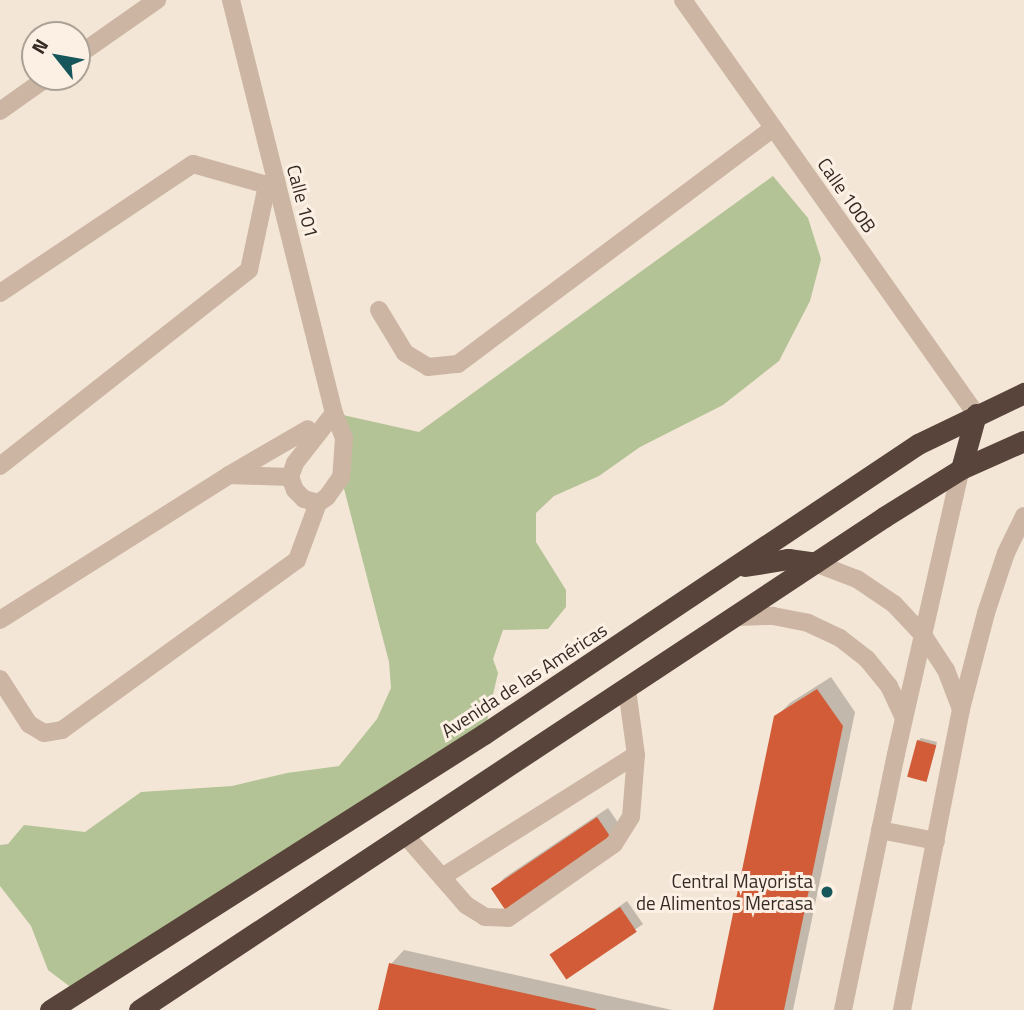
<!DOCTYPE html>
<html>
<head>
<meta charset="utf-8">
<style>
	body { margin:0 }
	#map { position:relative; width:1024px; height:1010px; overflow:hidden; background:#f3e6d7; font-family:"Titillium Web",sans-serif }
	div>[style] { position:absolute }
	.green>* { inset:0; background:#b4c396 }
	.shadow>* { inset:0; background:#0003; transform-origin:0 0 }
	.building>* { inset:0; background:#d15c37; transform-origin:0 0 }
	.minor>* { height:18px; margin:-9px; padding:0 9px; transform-origin:9px; border-radius:9px; background:#ccb5a2 }
	.highway>* { height:21px; margin:-10.5px; padding:0 10.5px; transform-origin:10.5px; border-radius:10.5px; background:#58443b }
	.dots>* { width:19px; height:19px; translate:-50% -50%; box-sizing:border-box; border:4px solid #fbf0e3; border-radius:50% }
	span { translate:-50% -50%; white-space:nowrap; text-align:center; line-height:1.15; -webkit-text-stroke:6px #fbf0e3; paint-order:stroke }
	.street-label { font-size:19px; color:#362a25 }
	.poi-label { font-size:19px; color:#362a25 }
	.right { translate:-100% -50%; text-align:right }
	.north { position:absolute; left:21px; top:21px; width:70px; height:70px; box-sizing:border-box; background:#fbf0e3; border:2px solid #aca197; border-radius:50%; rotate:301deg; font-size:19px; font-weight:700; line-height:28px; text-align:center; color:#362a25 }
	.north::after { content:''; display:block; margin:auto; width:24px; height:32px; background:#17565b; clip-path:polygon(50% 0,100% 100%,50% 72%,0 100%) }
</style>
</head>
<body>
<div id="map">
	<div class="green">
		<div style="clip-path:polygon(773px 176px,808px 218px,821px 259px,810px 301px,779px 361px,723px 405px,640px 447px,599px 476px,554px 496px,536px 513px,536px 542px,566px 590px,566px 607px,548px 629px,503px 630px,493px 659px,498px 673px,484px 734px,77px 992px,48px 970px,31px 926px,0 886px,0 845px,8px 844px,24px 825px,85px 832px,141px 792px,232px 786px,287px 773px,339px 766px,377px 719px,391px 688px,389px 662px,341px 477px,334px 413px,419px 432px)"></div>
	</div>
	<div class="shadow">
		<div style="clip-path:polygon(831px 677px,855px 712px,793px 1010px,715px 1010px,776px 717px,790px 703px)"></div>
		<div style="clip-path:polygon(921px 738px,937px 742px,927px 780px,918px 741px)"></div>
		<div style="clip-path:polygon(608px 808px,623px 830px,494px 889px,504px 878px)"></div>
		<div style="left:627px;top:901px;width:28px;height:84px;rotate:55deg"></div>
		<div style="clip-path:polygon(404px 950px,672px 1010px,380px 1010px,391px 964px)"></div>
	</div>
	<div class="building">
		<div style="clip-path:polygon(817px 689px,843px 726px,784px 1010px,713px 1010px,774px 716px)"></div>
		<div style="left:917px;top:740px;width:20px;height:38px;rotate:15deg"></div>
		<div style="left:597px;top:817px;width:30px;height:128px;rotate:56deg"></div>
		<div style="left:620px;top:907px;width:30px;height:85px;rotate:56deg"></div>
		<div style="clip-path:polygon(389px 963px,596px 1009px,596px 1010px,378px 1010px)"></div>
	</div>
	<div class="minor">
		<div style="left:231px;top:0;width:426px;rotate:76deg"></div>
		<div style="left:334px;top:413px;width:27px;rotate:68deg"></div>
		<div style="left:344px;top:438px;width:39px;rotate:94deg"></div>
		<div style="left:341px;top:477px;width:24px;rotate:125deg"></div>
		<div style="left:327px;top:497px;width:11px;rotate:146deg"></div>
		<div style="left:318px;top:503px;width:15px;rotate:-164deg"></div>
		<div style="left:304px;top:499px;width:13px;rotate:-135deg"></div>
		<div style="left:295px;top:490px;width:14px;rotate:-111deg"></div>
		<div style="left:290px;top:477px;width:15px;rotate:-70deg"></div>
		<div style="left:295px;top:463px;width:63px;rotate:-52deg"></div>
		<div style="left:683px;top:0;width:507px;rotate:54.71deg"></div>
		<div style="left:77px;top:56px;width:98px;rotate:-35deg"></div>
		<div style="left:0;top:111px;width:59px;rotate:-35.3deg"></div>
		<div style="left:0;top:293px;width:232px;rotate:-33.8deg"></div>
		<div style="left:193px;top:164px;width:77px;rotate:15.8deg"></div>
		<div style="left:267px;top:185px;width:10px;rotate:-24deg"></div>
		<div style="left:379px;top:310px;width:50px;rotate:58.8deg"></div>
		<div style="left:405px;top:353px;width:27px;rotate:31deg"></div>
		<div style="left:428px;top:367px;width:30px;rotate:-6deg"></div>
		<div style="left:458px;top:364px;width:394px;rotate:-36.8deg"></div>
		<div style="left:0;top:466px;width:317px;rotate:-38.2deg"></div>
		<div style="left:249px;top:270px;width:87px;rotate:-78deg"></div>
		<div style="left:229px;top:475px;width:61px;rotate:1.9deg"></div>
		<div style="left:815px;top:563px;width:45px;rotate:20.9deg"></div>
		<div style="left:857px;top:579px;width:45px;rotate:34deg"></div>
		<div style="left:894px;top:604px;width:42px;rotate:46.9deg"></div>
		<div style="left:923px;top:635px;width:42px;rotate:56.7deg"></div>
		<div style="left:946px;top:670px;width:42px;rotate:69deg"></div>
		<div style="left:738px;top:617px;width:35px;rotate:-2deg"></div>
		<div style="left:773px;top:616px;width:36px;rotate:11deg"></div>
		<div style="left:808px;top:623px;width:35px;rotate:25deg"></div>
		<div style="left:840px;top:638px;width:34px;rotate:38deg"></div>
		<div style="left:867px;top:659px;width:35px;rotate:51deg"></div>
		<div style="left:889px;top:686px;width:35px;rotate:65deg"></div>
		<div style="left:0;top:620px;width:271px;rotate:-32.3deg"></div>
		<div style="left:229px;top:475px;width:91px;rotate:-30.2deg"></div>
		<div style="left:0;top:679px;width:54px;rotate:57.2deg"></div>
		<div style="left:29px;top:724px;width:17px;rotate:31deg"></div>
		<div style="left:44px;top:733px;width:18px;rotate:-9deg"></div>
		<div style="left:62px;top:730px;width:290px;rotate:-35.9deg"></div>
		<div style="left:297px;top:560px;width:61px;rotate:-69.8deg"></div>
		<div style="left:880px;top:830px;width:57px;rotate:11.1deg"></div>
		<div style="left:406px;top:836px;width:91px;rotate:49deg"></div>
		<div style="left:466px;top:905px;width:22px;rotate:32deg"></div>
		<div style="left:485px;top:917px;width:23px;rotate:2deg"></div>
		<div style="left:508px;top:918px;width:129px;rotate:-34.9deg"></div>
		<div style="left:614px;top:844px;width:32px;rotate:-58deg"></div>
		<div style="left:631px;top:817px;width:62px;rotate:-85.4deg"></div>
		<div style="left:636px;top:755px;width:67px;rotate:-97.8deg"></div>
		<div style="left:442px;top:877px;width:229px;rotate:-32.2deg"></div>
		<div style="left:843px;top:1010px;width:261px;rotate:-78.3deg"></div>
		<div style="left:896px;top:754px;width:292px;rotate:-77.2deg"></div>
		<div style="left:902px;top:1010px;width:307px;rotate:-78.9deg"></div>
		<div style="left:961px;top:709px;width:99px;rotate:-75.4deg"></div>
		<div style="left:986px;top:613px;width:63px;rotate:-71.6deg"></div>
		<div style="left:1006px;top:553px;width:41px;rotate:-64.1deg"></div>
	</div>
	<div class="highway">
		<div style="left:961px;top:469px;width:57px;rotate:-74.7deg"></div>
		<div style="left:745px;top:566px;width:44px;rotate:-9.2deg"></div>
		<div style="left:788px;top:559px;width:27px;rotate:8deg"></div>
		<div style="left:50px;top:1010px;width:514px;rotate:-32.45deg"></div>
		<div style="left:484px;top:734px;width:522px;rotate:-33.75deg"></div>
		<div style="left:918px;top:444px;width:118px;rotate:-25.7deg"></div>
		<div style="left:139px;top:1010px;width:893px;rotate:-33.49deg"></div>
		<div style="left:884px;top:517px;width:91px;rotate:-31.9deg"></div>
		<div style="left:961px;top:469px;width:69px;rotate:-24deg"></div>
	</div>
	<div class="dots">
		<div style="left:827px;top:892px;background:#17565b"></div>
	</div>
	<div class="street-label">
		<span style="left:847px;top:195px;rotate:55deg">Calle 100B</span>
		<span style="left:303px;top:201px;rotate:75deg">Calle 101</span>
		<span style="left:524px;top:680px;rotate:-33deg">Avenida de las Américas</span>
	</div>
	<div class="poi-label">
		<span class="right" style="left:813px;top:892px">Central Mayorista<br>de Alimentos Mercasa</span>
	</div>
	<div class="north">N</div>
</div>
</body>
</html>
